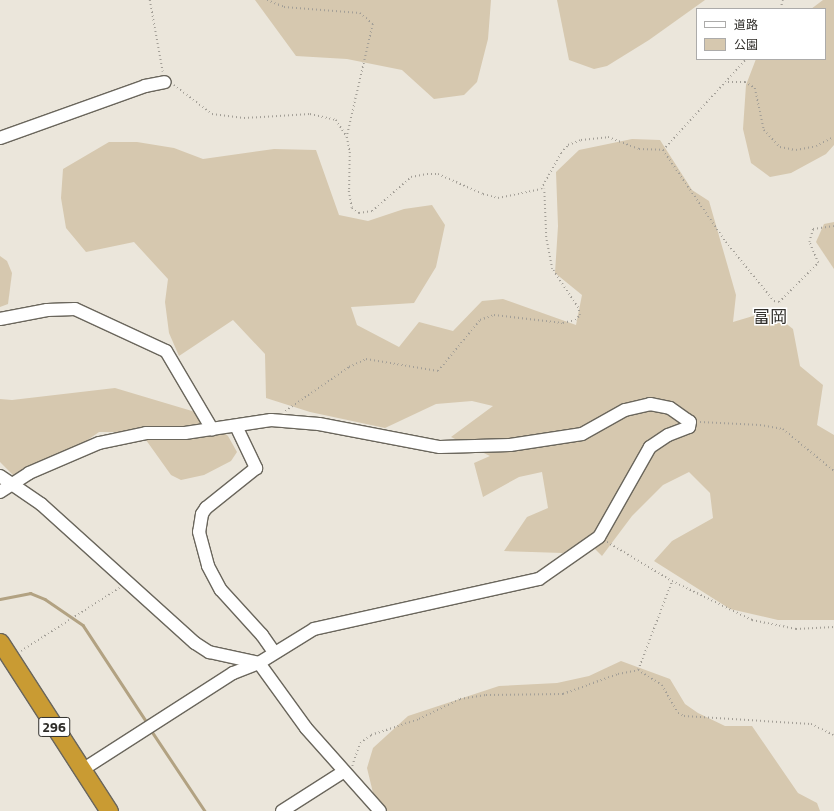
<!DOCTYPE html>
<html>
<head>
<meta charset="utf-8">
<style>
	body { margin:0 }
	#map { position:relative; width:834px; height:811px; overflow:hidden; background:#ebe6db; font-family:"Titillium Web","Noto Sans JP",sans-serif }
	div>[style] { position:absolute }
	.green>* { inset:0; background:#d6c8af }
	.stream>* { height:2.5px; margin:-1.25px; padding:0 1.25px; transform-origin:1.25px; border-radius:1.25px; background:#b2a282 }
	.path>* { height:1.5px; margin-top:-0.75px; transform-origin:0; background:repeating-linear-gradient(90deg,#a39f97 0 1px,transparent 0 4px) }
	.roads { filter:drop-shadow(1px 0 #6a665c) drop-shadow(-1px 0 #6a665c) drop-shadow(0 1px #6a665c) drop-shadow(0 -1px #6a665c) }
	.minor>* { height:12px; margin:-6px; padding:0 6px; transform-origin:6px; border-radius:6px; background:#fff }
	.highway>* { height:17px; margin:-8.5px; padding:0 8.5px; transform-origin:8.5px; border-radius:8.5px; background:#c99b33 }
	span { translate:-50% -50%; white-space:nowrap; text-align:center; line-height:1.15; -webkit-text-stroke:3px #fff; paint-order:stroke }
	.shield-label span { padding:1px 3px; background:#fff; border:1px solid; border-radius:3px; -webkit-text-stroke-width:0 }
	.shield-label { font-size:14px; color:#302e2a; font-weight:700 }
	.quarter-label { font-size:17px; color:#302e2a }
	.legend { position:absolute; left:696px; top:8px; width:130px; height:52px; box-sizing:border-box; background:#fff; border:1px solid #acabaa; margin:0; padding:5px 7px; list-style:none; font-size:12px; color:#302e2a }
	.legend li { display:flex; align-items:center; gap:8px; height:20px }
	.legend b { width:20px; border:1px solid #acabaa }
</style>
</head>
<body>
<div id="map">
	<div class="green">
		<div style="clip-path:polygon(255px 0,491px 0,488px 39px,477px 82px,464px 95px,434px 99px,402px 70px,347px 59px,296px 56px)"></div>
		<div style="clip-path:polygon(557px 0,705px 0,649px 40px,607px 66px,594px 69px,569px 60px)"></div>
		<div style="clip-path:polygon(823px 0,834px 0,834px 145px,826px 154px,791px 173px,770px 177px,751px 163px,743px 129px,746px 85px,756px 59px,825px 59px,825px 9px,811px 9px)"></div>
		<div style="clip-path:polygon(632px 139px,660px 140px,692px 190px,709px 201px,736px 295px,733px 322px,770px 311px,793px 329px,800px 366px,823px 385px,817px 425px,834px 435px,834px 620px,778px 620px,730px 609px,654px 561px,672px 541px,713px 518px,710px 493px,689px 472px,663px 485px,632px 516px,602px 556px,585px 539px,563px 553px,504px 551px,527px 517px,548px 508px,542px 472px,519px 477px,483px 497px,474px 463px,490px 456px,451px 437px,493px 406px,472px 401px,436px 404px,385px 428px,310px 412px,266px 398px,265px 354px,233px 320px,179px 356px,169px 333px,165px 302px,168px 279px,134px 242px,86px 252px,66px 228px,61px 198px,63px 169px,109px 142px,137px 142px,174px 148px,203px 159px,274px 149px,316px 150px,339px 215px,368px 221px,404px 209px,432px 205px,445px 225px,436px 267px,414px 303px,351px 307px,357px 325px,399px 347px,419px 322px,453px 331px,482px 301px,503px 299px,576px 325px,582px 295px,555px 273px,558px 226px,556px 172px,579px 150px)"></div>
		<div style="clip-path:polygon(834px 222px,834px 269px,816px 242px,824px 224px)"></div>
		<div style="clip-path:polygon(0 256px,7px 261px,12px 273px,8px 304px,0 307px)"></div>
		<div style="clip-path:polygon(115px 388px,202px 414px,228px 436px,237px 452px,231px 461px,204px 475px,181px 480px,171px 475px,146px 440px,131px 432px,99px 432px,72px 451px,15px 477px,0 462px,0 399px,12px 400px)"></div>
		<div style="clip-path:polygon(621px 661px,670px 679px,685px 704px,698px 713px,725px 726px,752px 726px,798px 793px,817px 803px,820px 811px,382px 811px,374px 797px,367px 768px,373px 748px,408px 716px,499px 686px,557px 683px,589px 676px)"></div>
	</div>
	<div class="stream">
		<div style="left:0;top:599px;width:31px;rotate:-11deg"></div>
		<div style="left:30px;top:593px;width:16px;rotate:22deg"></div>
		<div style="left:45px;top:599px;width:46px;rotate:34.4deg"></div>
		<div style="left:83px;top:625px;width:118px;rotate:56.7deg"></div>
		<div style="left:151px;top:730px;width:97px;rotate:56.3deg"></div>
	</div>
	<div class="path">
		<div style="left:150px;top:0;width:73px;rotate:79.8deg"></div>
		<div style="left:267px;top:0;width:18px;rotate:22deg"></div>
		<div style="left:284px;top:7px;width:76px;rotate:4.5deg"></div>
		<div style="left:360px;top:13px;width:17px;rotate:40deg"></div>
		<div style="left:373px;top:24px;width:116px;rotate:103deg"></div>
		<div style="left:780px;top:9px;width:9px;rotate:-72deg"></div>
		<div style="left:728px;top:82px;width:17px"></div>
		<div style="left:745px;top:82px;width:12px;rotate:31deg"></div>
		<div style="left:755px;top:88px;width:43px;rotate:77.9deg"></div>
		<div style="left:764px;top:130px;width:23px;rotate:47deg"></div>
		<div style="left:780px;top:147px;width:16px;rotate:11deg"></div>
		<div style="left:796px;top:150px;width:20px;rotate:-11deg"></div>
		<div style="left:816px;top:146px;width:20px;rotate:-27deg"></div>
		<div style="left:174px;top:85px;width:48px;rotate:37.3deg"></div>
		<div style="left:212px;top:114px;width:32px;rotate:7deg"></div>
		<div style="left:244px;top:118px;width:66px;rotate:-3.5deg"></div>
		<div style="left:310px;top:114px;width:27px;rotate:13deg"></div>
		<div style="left:336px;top:120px;width:20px;rotate:57deg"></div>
		<div style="left:347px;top:137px;width:15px;rotate:79deg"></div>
		<div style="left:350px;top:152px;width:39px;rotate:91deg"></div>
		<div style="left:349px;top:191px;width:17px;rotate:80deg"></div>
		<div style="left:352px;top:208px;width:9px;rotate:36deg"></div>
		<div style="left:359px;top:213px;width:13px;rotate:-9deg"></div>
		<div style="left:372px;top:211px;width:52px;rotate:-41.1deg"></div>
		<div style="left:411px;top:177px;width:16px;rotate:-11deg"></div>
		<div style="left:427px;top:174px;width:11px"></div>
		<div style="left:438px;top:174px;width:49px;rotate:24deg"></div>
		<div style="left:483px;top:194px;width:16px;rotate:15deg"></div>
		<div style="left:498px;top:198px;width:44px;rotate:-11.8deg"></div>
		<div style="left:541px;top:189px;width:41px;rotate:-60.9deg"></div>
		<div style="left:561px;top:153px;width:11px;rotate:-49deg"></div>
		<div style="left:568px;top:145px;width:14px;rotate:-21deg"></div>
		<div style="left:581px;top:140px;width:27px;rotate:-6deg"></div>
		<div style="left:608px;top:137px;width:33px;rotate:21deg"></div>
		<div style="left:639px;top:149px;width:24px;rotate:2deg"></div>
		<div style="left:663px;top:150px;width:123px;rotate:-47.6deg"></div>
		<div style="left:663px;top:150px;width:112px;rotate:55.6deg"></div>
		<div style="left:726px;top:242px;width:76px;rotate:50.9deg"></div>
		<div style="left:774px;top:301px;width:5px;rotate:11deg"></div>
		<div style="left:779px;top:302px;width:55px;rotate:-45deg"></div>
		<div style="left:818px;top:263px;width:23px;rotate:-113deg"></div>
		<div style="left:809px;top:242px;width:14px;rotate:-73deg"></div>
		<div style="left:813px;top:229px;width:21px;rotate:-8deg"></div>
		<div style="left:285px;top:411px;width:78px;rotate:-34.5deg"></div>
		<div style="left:349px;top:367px;width:19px;rotate:-25deg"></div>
		<div style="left:366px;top:359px;width:73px;rotate:9.5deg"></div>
		<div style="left:438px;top:371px;width:66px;rotate:-50.5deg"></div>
		<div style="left:480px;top:320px;width:15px;rotate:-20deg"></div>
		<div style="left:494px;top:315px;width:69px;rotate:6.6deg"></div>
		<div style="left:563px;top:323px;width:12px;rotate:-14deg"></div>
		<div style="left:575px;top:320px;width:7px;rotate:-45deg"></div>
		<div style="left:580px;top:315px;width:7px;rotate:-106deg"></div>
		<div style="left:578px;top:308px;width:47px;rotate:-123.7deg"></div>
		<div style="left:552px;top:269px;width:33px;rotate:-101deg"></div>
		<div style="left:546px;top:237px;width:48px;rotate:-92.4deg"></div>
		<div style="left:700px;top:422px;width:60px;rotate:2.9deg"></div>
		<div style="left:760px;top:425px;width:23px;rotate:10deg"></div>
		<div style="left:783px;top:429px;width:66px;rotate:39.5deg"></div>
		<div style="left:607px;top:542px;width:76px;rotate:31deg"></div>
		<div style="left:672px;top:581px;width:89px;rotate:26deg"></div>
		<div style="left:752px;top:620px;width:45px;rotate:11.6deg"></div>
		<div style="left:796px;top:629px;width:38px;rotate:-3deg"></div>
		<div style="left:21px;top:651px;width:117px;rotate:-32.7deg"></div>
		<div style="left:638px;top:670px;width:95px;rotate:-69.1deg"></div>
		<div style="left:352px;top:766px;width:24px;rotate:-71deg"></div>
		<div style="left:360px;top:743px;width:14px;rotate:-36deg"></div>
		<div style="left:371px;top:735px;width:51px;rotate:-18.4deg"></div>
		<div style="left:419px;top:719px;width:46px;rotate:-26deg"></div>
		<div style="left:460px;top:699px;width:26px;rotate:-9deg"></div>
		<div style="left:486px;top:695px;width:77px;rotate:-0.7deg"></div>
		<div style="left:563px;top:694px;width:59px;rotate:-20deg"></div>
		<div style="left:618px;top:674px;width:20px;rotate:-11deg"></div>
		<div style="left:638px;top:670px;width:28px;rotate:32deg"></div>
		<div style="left:662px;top:685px;width:32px;rotate:60deg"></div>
		<div style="left:678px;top:713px;width:7px;rotate:27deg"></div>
		<div style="left:684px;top:716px;width:127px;rotate:3.6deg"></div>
		<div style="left:811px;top:724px;width:25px;rotate:26deg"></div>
	</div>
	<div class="roads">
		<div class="minor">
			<div style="left:0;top:138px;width:154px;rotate:-19.7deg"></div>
			<div style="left:145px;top:86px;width:20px;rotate:-11deg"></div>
			<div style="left:0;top:319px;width:48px;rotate:-10.8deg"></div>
			<div style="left:47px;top:310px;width:28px;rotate:-2deg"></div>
			<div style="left:75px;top:309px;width:100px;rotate:24.8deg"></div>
			<div style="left:166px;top:351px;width:91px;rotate:59.5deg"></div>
			<div style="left:236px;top:426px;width:47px;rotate:64.5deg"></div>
			<div style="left:256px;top:468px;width:64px;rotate:141.3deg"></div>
			<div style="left:206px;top:508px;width:7px;rotate:124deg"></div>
			<div style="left:202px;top:514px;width:18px;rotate:99deg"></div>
			<div style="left:199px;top:532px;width:35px;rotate:75deg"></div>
			<div style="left:208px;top:566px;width:27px;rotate:62deg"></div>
			<div style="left:221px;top:590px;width:61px;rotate:47.7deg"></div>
			<div style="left:262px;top:635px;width:21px;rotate:55deg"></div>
			<div style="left:0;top:476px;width:50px;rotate:34.3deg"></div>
			<div style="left:41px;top:504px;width:207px;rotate:42.1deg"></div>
			<div style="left:195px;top:643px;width:17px;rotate:33deg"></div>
			<div style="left:209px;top:652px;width:51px;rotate:12.4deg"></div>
			<div style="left:259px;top:663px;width:80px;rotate:54.1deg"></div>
			<div style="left:306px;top:728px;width:111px;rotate:48.3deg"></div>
			<div style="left:0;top:492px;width:35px;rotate:-33deg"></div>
			<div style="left:29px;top:473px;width:76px;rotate:-23.2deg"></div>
			<div style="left:99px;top:443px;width:48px;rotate:-12deg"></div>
			<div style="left:146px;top:433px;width:39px"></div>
			<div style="left:185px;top:433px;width:87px;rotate:-8.6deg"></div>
			<div style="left:271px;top:420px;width:48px;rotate:4.8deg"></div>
			<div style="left:319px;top:424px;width:123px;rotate:10.8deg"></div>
			<div style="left:440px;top:447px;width:70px;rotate:-1.6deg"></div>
			<div style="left:510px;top:445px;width:73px;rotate:-8.7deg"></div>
			<div style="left:582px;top:434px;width:49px;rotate:-29.2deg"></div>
			<div style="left:625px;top:410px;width:26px;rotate:-13deg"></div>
			<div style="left:650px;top:404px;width:20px;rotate:11deg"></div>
			<div style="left:670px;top:408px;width:24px;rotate:35deg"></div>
			<div style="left:690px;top:422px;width:5px;rotate:101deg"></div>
			<div style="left:689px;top:427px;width:22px;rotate:159deg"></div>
			<div style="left:668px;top:435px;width:22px;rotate:146deg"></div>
			<div style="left:650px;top:447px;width:103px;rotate:119.5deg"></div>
			<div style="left:599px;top:537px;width:73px;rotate:145deg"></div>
			<div style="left:539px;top:579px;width:230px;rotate:167.5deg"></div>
			<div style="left:314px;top:629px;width:65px;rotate:148.3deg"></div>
			<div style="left:259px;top:663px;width:28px;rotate:159deg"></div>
			<div style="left:233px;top:673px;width:179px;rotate:147.3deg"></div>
			<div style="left:282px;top:811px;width:72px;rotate:-32.6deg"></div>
		</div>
		<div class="highway">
			<div style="left:0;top:642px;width:201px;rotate:57.2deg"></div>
		</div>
	</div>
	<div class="shield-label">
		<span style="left:54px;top:727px">296</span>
	</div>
	<div class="quarter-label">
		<span style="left:770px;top:318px">富岡</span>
	</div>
	<ul class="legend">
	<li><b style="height:5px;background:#fff"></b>道路</li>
	<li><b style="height:11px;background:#d6c8af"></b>公園</li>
	</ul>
</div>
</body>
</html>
